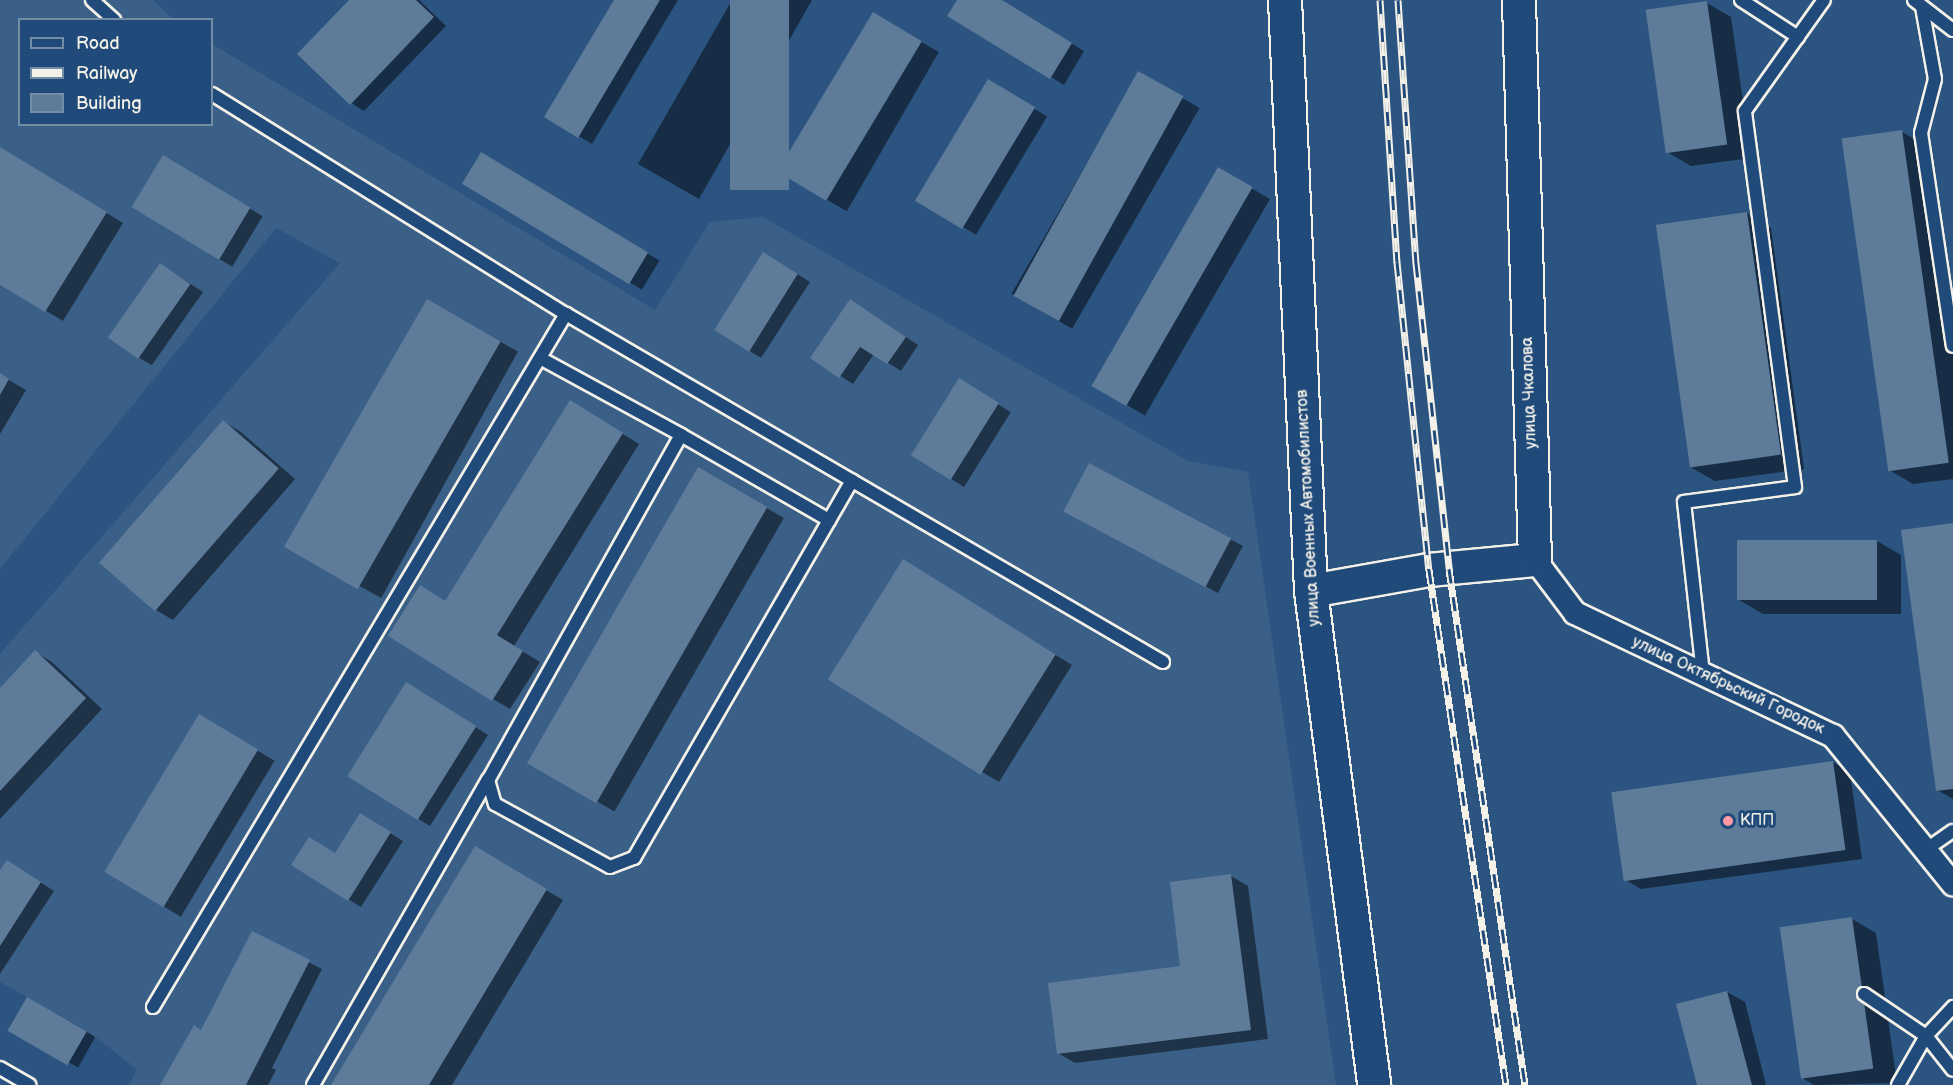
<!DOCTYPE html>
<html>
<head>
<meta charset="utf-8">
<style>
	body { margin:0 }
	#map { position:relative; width:1953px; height:1085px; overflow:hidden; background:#2c5481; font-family:"Balsamiq Sans",sans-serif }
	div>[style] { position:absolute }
	.built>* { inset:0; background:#3b6088 }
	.shadow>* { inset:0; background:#0007; transform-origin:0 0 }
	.building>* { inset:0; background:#5e7b9a; transform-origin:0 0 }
	.roads { filter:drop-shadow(2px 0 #f4f1e8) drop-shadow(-2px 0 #f4f1e8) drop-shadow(0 2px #f4f1e8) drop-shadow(0 -2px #f4f1e8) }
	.lane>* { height:12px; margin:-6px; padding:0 6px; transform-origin:6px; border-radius:6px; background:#1f4a7a }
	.street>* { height:22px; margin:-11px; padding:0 11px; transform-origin:11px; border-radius:11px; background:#1f4a7a }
	.secondary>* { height:32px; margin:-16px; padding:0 16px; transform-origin:16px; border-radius:16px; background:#1f4a7a }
	.rail>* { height:7px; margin-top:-3.5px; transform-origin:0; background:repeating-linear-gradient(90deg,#1f4a7a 0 14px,#f4f1e8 0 28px); box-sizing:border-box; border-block:2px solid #f4f1e8 }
	.dots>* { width:16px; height:16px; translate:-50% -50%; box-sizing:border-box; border:3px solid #1f4a7a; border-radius:50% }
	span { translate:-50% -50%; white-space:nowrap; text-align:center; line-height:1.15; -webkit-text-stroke:6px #1f4a7a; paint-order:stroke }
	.street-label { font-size:16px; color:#f4f1e8 }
	.poi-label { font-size:16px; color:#f4f1e8 }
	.left { translate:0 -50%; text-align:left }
	.legend { position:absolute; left:18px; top:18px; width:195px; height:108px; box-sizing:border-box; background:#1f4a7a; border:2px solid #748da6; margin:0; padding:8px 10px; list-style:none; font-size:18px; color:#f4f1e8 }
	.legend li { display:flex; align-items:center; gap:12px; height:30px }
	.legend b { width:30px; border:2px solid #748da6 }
</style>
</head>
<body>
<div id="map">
	<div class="built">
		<div style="clip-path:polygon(0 0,153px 0,173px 19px,20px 20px,20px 124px,212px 124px,212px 44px,655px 310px,710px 222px,763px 217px,1188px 461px,1248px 472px,1336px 1085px,129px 1085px,137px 1069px,87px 1031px,0 982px,0 654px,340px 263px,276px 228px,0 569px)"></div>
	</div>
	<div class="shadow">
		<div style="clip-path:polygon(351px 0,419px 0,446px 26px,364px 111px,351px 103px)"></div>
		<div style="clip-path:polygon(616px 0,678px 0,592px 144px,546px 117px)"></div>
		<div style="clip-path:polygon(732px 0,812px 0,699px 199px,638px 164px)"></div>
		<div style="clip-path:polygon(958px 0,1000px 0,1084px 51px,1064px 85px,1051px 77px)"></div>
		<div style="clip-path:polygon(1707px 3px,1731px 17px,1751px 158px,1691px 166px,1667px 152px)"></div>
		<div style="left:873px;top:14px;width:76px;height:184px;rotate:30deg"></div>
		<div style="left:1139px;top:73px;width:70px;height:255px;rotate:30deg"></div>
		<div style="left:988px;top:81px;width:69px;height:138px;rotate:31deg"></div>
		<div style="clip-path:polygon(1902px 132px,1927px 146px,1953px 340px,1953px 479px,1913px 484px,1889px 470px)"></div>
		<div style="clip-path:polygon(0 148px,123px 223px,63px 321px,0 283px)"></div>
		<div style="left:482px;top:154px;width:207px;height:34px;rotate:31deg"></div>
		<div style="left:164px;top:157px;width:115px;height:59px;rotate:31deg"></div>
		<div style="left:1218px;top:169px;width:60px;height:250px;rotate:30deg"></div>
		<div style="clip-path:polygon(1747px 213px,1771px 228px,1804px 469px,1715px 481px,1690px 467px)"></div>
		<div style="clip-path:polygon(777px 261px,810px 282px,761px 358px,748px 350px)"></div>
		<div style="clip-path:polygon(161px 265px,203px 292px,152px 365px,139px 358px)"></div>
		<div style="left:427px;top:301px;width:104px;height:282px;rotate:29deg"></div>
		<div style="clip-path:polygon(864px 309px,918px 345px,901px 371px,874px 354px,853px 384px,812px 358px)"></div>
		<div style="clip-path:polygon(0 375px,26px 390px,0 434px)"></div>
		<div style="left:959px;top:380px;width:61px;height:88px;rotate:32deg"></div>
		<div style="clip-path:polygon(588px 412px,639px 444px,514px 646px,540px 662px,510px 709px,493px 699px,446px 602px)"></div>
		<div style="clip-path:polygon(224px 422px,241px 432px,295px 479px,173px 620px,156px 610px)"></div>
		<div style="left:699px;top:469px;width:98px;height:339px;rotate:30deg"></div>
		<div style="clip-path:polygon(1078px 519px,1230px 539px,1243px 546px,1218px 593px)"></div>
		<div style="clip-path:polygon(1953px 525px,1953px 799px,1937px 790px)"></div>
		<div style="clip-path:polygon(1877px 541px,1901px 555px,1901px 614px,1763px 614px,1739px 600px)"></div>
		<div style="clip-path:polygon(921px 571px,1072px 665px,999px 782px,982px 772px)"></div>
		<div style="clip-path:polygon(35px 652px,52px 662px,102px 709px,0 819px,0 690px)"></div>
		<div style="clip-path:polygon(420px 692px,488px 735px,430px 826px,349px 776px)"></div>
		<div style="left:200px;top:716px;width:87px;height:182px;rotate:31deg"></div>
		<div style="clip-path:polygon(1833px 762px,1850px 772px,1862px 859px,1641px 889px,1624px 879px)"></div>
		<div style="clip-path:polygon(374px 823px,403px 841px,361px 907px,348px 899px,336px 855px)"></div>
		<div style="clip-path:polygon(492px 858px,563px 900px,452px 1085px,332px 1085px)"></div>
		<div style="clip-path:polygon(20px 869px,54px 891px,0 974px,0 873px)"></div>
		<div style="clip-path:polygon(1231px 876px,1248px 886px,1268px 1039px,1075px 1063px,1058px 1053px,1182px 967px)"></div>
		<div style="clip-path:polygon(1852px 919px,1876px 933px,1897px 1083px,1814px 1085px,1802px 1078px)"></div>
		<div style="clip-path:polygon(252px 933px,322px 969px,272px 1068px,276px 1070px,268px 1085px,161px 1085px,202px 1031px)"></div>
		<div style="clip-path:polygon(1727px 992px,1745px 1002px,1766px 1085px,1699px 1085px)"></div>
		<div style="left:27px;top:999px;width:78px;height:35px;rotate:29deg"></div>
	</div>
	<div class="building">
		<div style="clip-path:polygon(349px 0,416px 0,434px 17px,350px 105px,297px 54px)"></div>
		<div style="clip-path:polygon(614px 0,660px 0,578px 138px,544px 117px)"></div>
		<div style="left:730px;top:0;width:59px;height:190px"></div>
		<div style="clip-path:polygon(957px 0,1002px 0,1072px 43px,1050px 79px,947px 16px)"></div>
		<div style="left:1707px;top:1px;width:145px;height:62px;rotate:82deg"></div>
		<div style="left:873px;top:12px;width:57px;height:186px;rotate:31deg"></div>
		<div style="left:1138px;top:71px;width:52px;height:257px;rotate:29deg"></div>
		<div style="left:988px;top:79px;width:55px;height:142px;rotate:31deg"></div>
		<div style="left:1902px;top:130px;width:336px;height:61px;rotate:82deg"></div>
		<div style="clip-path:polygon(0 147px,107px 212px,45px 312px,0 285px)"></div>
		<div style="left:481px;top:152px;width:195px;height:37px;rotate:31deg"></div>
		<div style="left:163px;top:155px;width:102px;height:61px;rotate:31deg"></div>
		<div style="left:1218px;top:167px;width:40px;height:253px;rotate:30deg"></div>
		<div style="left:1747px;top:212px;width:245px;height:92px;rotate:82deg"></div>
		<div style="left:763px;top:252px;width:41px;height:92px;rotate:32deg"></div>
		<div style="left:160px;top:263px;width:37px;height:91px;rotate:35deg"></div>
		<div style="left:427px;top:299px;width:85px;height:286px;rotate:30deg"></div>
		<div style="clip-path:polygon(850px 299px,906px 337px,887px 364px,860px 347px,839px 378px,810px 358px)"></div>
		<div style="clip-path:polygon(0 373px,9px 379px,0 395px)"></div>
		<div style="left:959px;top:378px;width:47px;height:91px;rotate:32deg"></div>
		<div style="clip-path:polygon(570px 400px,623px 433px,497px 635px,523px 651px,492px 701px,388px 636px,420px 585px,445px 601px)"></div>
		<div style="left:223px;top:420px;width:74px;height:189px;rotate:41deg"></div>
		<div style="left:1089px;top:463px;width:161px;height:55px;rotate:28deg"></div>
		<div style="left:698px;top:467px;width:80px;height:342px;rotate:30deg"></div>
		<div style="clip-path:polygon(1953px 523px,1953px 789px,1936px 791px,1901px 530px)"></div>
		<div style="left:1877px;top:540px;width:60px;height:140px;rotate:90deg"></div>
		<div style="left:903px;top:559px;width:180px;height:142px;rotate:32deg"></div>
		<div style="clip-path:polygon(35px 650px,86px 698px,0 791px,0 688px)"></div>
		<div style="left:406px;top:682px;width:83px;height:111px;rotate:32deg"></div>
		<div style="left:199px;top:714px;width:69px;height:184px;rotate:31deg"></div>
		<div style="left:1833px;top:761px;width:90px;height:224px;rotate:82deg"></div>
		<div style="clip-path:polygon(360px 813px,391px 832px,348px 901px,291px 865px,309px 837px,335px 853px)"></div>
		<div style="clip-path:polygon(475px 846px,547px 889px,429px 1085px,331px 1085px)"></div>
		<div style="clip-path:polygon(7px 860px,41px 882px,0 946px,0 870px)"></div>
		<div style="clip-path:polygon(1231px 874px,1251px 1030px,1057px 1054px,1048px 983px,1180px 966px,1170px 882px)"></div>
		<div style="left:1852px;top:917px;width:153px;height:73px;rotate:82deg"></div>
		<div style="clip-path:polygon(252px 931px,310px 960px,246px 1085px,160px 1085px,194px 1025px,201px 1030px)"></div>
		<div style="clip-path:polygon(1727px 991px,1752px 1085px,1697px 1085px,1676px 1004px)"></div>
		<div style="left:27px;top:997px;width:69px;height:39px;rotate:30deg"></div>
	</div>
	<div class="roads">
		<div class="lane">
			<div style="left:92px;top:0;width:30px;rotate:42deg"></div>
			<div style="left:1741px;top:0;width:68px;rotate:33deg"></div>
			<div style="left:1914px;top:0;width:49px;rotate:37.6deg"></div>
			<div style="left:1922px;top:7px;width:73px;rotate:79.8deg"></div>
			<div style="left:1935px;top:79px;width:56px;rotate:104.5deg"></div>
			<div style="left:1921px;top:133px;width:215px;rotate:81.5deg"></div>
			<div style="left:212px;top:94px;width:417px;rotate:31.9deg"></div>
			<div style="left:566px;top:314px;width:691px;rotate:30.24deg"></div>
			<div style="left:540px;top:358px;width:161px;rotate:28.6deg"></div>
			<div style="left:681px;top:435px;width:395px;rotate:119.2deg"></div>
			<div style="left:488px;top:780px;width:25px;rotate:74deg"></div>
			<div style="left:495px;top:804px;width:131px;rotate:28.7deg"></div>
			<div style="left:610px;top:867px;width:26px;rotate:-21deg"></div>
			<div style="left:634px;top:858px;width:436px;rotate:-60deg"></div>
			<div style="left:681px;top:435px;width:171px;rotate:29.9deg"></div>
			<div style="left:1703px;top:674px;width:173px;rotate:-96.3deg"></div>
			<div style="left:1684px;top:502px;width:112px;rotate:-7.7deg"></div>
			<div style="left:1795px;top:487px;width:379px;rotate:-97.6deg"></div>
			<div style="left:1745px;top:111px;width:136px;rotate:-54.6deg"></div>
			<div style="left:1924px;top:851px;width:35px;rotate:-35deg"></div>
			<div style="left:1864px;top:994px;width:75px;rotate:34.1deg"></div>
			<div style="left:1926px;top:1036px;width:43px;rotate:51.5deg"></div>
			<div style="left:153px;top:1007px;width:807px;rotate:-59.21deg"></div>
			<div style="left:0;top:1068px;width:34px;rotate:30deg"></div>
			<div style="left:313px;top:1085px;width:352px;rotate:-60.2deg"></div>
			<div style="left:1898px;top:1085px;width:56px;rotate:-60.3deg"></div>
			<div style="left:1926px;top:1036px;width:40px;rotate:-47deg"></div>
		</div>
		<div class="street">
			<div style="left:1535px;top:560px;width:66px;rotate:53deg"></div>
			<div style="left:1575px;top:613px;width:286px;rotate:25.5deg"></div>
			<div style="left:1833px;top:736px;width:191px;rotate:51deg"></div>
		</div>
		<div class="secondary">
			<div style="left:1285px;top:0;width:592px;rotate:87.48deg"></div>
			<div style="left:1311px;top:591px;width:498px;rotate:82.7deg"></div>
			<div style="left:1311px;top:591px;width:120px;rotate:-10.1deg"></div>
			<div style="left:1429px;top:570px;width:106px;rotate:-5.4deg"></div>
			<div style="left:1535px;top:560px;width:560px;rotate:-91.64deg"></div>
		</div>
	</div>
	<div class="rail">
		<div style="left:1380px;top:0;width:263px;rotate:86.3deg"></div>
		<div style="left:1397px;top:262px;width:310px;rotate:84.1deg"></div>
		<div style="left:1429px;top:570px;width:521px;rotate:81.5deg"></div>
		<div style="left:1398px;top:0;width:264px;rotate:86.1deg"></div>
		<div style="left:1416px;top:263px;width:308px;rotate:83.8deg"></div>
		<div style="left:1449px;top:569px;width:522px;rotate:81.62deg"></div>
	</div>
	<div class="dots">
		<div style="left:1728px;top:821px;background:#ff9aa2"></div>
	</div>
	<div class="street-label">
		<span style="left:1530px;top:393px;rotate:-92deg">улица Чкалова</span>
		<span style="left:1309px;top:508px;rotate:-93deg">улица Военных Автомобилистов</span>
		<span style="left:1728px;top:686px;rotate:25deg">улица Октябрьский Городок</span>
	</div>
	<div class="poi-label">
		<span class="left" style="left:1740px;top:821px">КПП</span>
	</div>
	<ul class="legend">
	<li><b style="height:8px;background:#1f4a7a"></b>Road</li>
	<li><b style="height:8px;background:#f4f1e8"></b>Railway</li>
	<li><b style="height:16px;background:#5e7b9a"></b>Building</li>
	</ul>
</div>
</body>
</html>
